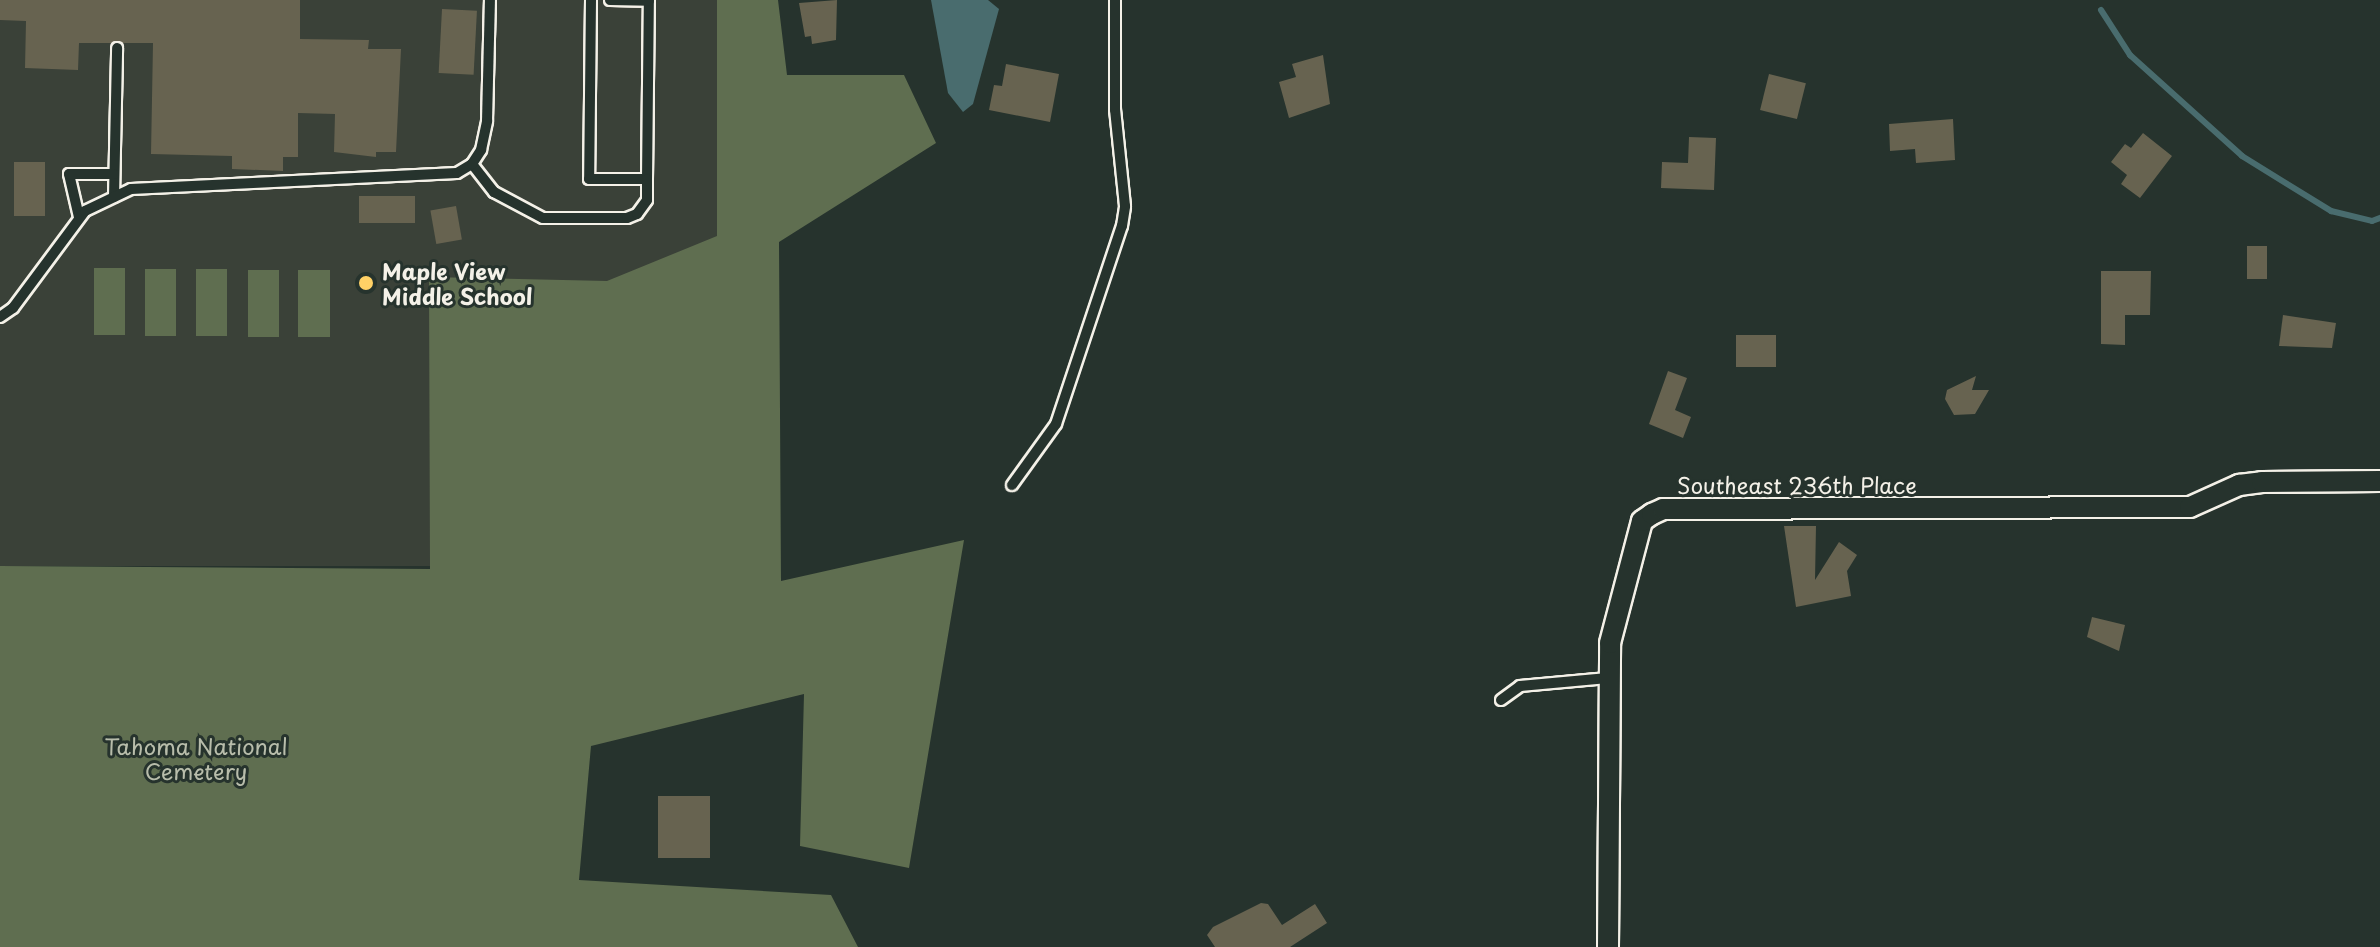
<!DOCTYPE html>
<html>
<head>
<meta charset="utf-8">
<style>
	body { margin:0 }
	#map { position:relative; width:2380px; height:947px; overflow:hidden; background:#26332d; font-family:"Playpen Sans",sans-serif }
	div>[style] { position:absolute }
	.built>* { inset:0; background:#3a4138; transform-origin:0 0 }
	.green>* { inset:0; background:#5f6e50; transform-origin:0 0 }
	.water>* { inset:0; background:#496c6e }
	.stream>* { height:6px; margin:-3px; padding:0 3px; transform-origin:3px; border-radius:3px; background:#496c6e }
	.building>* { inset:0; background:#676350; transform-origin:0 0 }
	.roads { filter:drop-shadow(2px 0 #f4f1e8) drop-shadow(-2px 0 #f4f1e8) drop-shadow(0 2px #f4f1e8) drop-shadow(0 -2px #f4f1e8) }
	.lane>* { height:10px; margin:-5px; padding:0 5px; transform-origin:5px; border-radius:5px; background:#26332d }
	.street>* { height:20px; margin:-10px; padding:0 10px; transform-origin:10px; border-radius:10px; background:#26332d }
	.dots>* { width:22px; height:22px; translate:-50% -50%; box-sizing:border-box; border:4px solid #26332d; border-radius:50% }
	span { translate:-50% -50%; white-space:nowrap; text-align:center; line-height:1.15; -webkit-text-stroke:6px #26332d; paint-order:stroke }
	.poi-label { font-size:22px; color:#f4f1e8; font-weight:700 }
	.left { translate:0 -50%; text-align:left }
	.street-label { font-size:22px; color:#f4f1e8 }
	.park-label { font-size:22px; color:#b8bdab }
</style>
</head>
<body>
<div id="map">
	<div class="built">
		<div style="left:0;top:0;width:729px;height:566px"></div>
	</div>
	<div class="green">
		<div style="clip-path:polygon(717px 0,778px 0,787px 75px,904px 75px,936px 143px,779px 242px,781px 581px,964px 540px,909px 868px,800px 846px,804px 694px,591px 746px,579px 880px,831px 895px,858px 947px,0 947px,0 566px,430px 569px,429px 277px,607px 281px,717px 236px)"></div>
		<div style="left:94px;top:268px;width:31px;height:67px"></div>
		<div style="left:145px;top:269px;width:31px;height:67px"></div>
		<div style="left:196px;top:269px;width:31px;height:67px"></div>
		<div style="left:248px;top:270px;width:31px;height:67px"></div>
		<div style="left:298px;top:270px;width:32px;height:67px"></div>
	</div>
	<div class="water">
		<div style="clip-path:polygon(931px 0,988px 0,999px 9px,973px 104px,963px 112px,948px 93px)"></div>
	</div>
	<div class="stream">
		<div style="left:2101px;top:10px;width:54px;rotate:57.2deg"></div>
		<div style="left:2130px;top:55px;width:151px;rotate:42deg"></div>
		<div style="left:2242px;top:156px;width:105px;rotate:31.7deg"></div>
		<div style="left:2331px;top:211px;width:42px;rotate:13.7deg"></div>
		<div style="left:2372px;top:221px;width:9px;rotate:-21deg"></div>
	</div>
	<div class="building">
		<div style="clip-path:polygon(0 0,300px 0,300px 39px,369px 40px,368px 49px,401px 49px,396px 152px,376px 152px,376px 157px,334px 152px,335px 114px,298px 113px,298px 157px,283px 157px,283px 171px,232px 169px,232px 156px,151px 154px,153px 43px,79px 43px,78px 70px,25px 68px,26px 21px,0 20px)"></div>
		<div style="clip-path:polygon(837px 0,836px 40px,812px 44px,811px 36px,805px 37px,799px 3px)"></div>
		<div style="left:442px;top:9px;width:35px;height:64px;rotate:3deg"></div>
		<div style="clip-path:polygon(1323px 55px,1330px 104px,1289px 118px,1279px 82px,1296px 77px,1292px 64px)"></div>
		<div style="clip-path:polygon(1006px 64px,1059px 74px,1050px 122px,989px 110px,994px 85px,1002px 86px)"></div>
		<div style="left:1769px;top:74px;width:38px;height:37px;rotate:14deg"></div>
		<div style="clip-path:polygon(1953px 119px,1955px 160px,1916px 163px,1915px 149px,1890px 151px,1889px 124px)"></div>
		<div style="clip-path:polygon(2143px 133px,2172px 156px,2140px 198px,2121px 184px,2127px 175px,2111px 162px,2125px 144px,2131px 148px)"></div>
		<div style="clip-path:polygon(1689px 137px,1716px 138px,1714px 190px,1661px 188px,1662px 162px,1688px 163px)"></div>
		<div style="left:45px;top:162px;width:54px;height:31px;rotate:90deg"></div>
		<div style="left:415px;top:196px;width:27px;height:56px;rotate:90deg"></div>
		<div style="left:456px;top:206px;width:34px;height:26px;rotate:80deg"></div>
		<div style="left:2247px;top:246px;width:20px;height:33px"></div>
		<div style="clip-path:polygon(2101px 271px,2151px 271px,2150px 315px,2125px 315px,2125px 345px,2101px 344px)"></div>
		<div style="clip-path:polygon(2283px 315px,2336px 323px,2332px 348px,2279px 346px)"></div>
		<div style="left:1736px;top:335px;width:40px;height:32px"></div>
		<div style="clip-path:polygon(1668px 371px,1687px 378px,1675px 410px,1691px 417px,1683px 438px,1649px 424px)"></div>
		<div style="clip-path:polygon(1976px 376px,1972px 390px,1989px 390px,1975px 414px,1954px 415px,1945px 399px,1947px 390px)"></div>
		<div style="clip-path:polygon(1784px 526px,1816px 526px,1815px 580px,1839px 542px,1857px 555px,1847px 571px,1851px 596px,1796px 607px)"></div>
		<div style="clip-path:polygon(2092px 617px,2125px 625px,2119px 651px,2087px 637px)"></div>
		<div style="left:710px;top:796px;width:62px;height:52px;rotate:90deg"></div>
		<div style="clip-path:polygon(1261px 903px,1268px 904px,1282px 925px,1315px 904px,1327px 923px,1290px 947px,1215px 947px,1207px 935px,1213px 927px)"></div>
	</div>
	<div class="roads">
		<div class="lane">
			<div style="left:591px;top:0;width:179px;rotate:90.6deg"></div>
			<div style="left:589px;top:179px;width:58px"></div>
			<div style="left:647px;top:179px;width:179px;rotate:-89.4deg"></div>
			<div style="left:610px;top:0;width:39px;rotate:1deg"></div>
			<div style="left:472px;top:164px;width:36px;rotate:52deg"></div>
			<div style="left:494px;top:192px;width:55px;rotate:28deg"></div>
			<div style="left:543px;top:218px;width:84px"></div>
			<div style="left:627px;top:218px;width:11px;rotate:-22deg"></div>
			<div style="left:637px;top:214px;width:17px;rotate:-54deg"></div>
			<div style="left:647px;top:200px;width:21px;rotate:-90deg"></div>
			<div style="left:114px;top:197px;width:149px;rotate:-88.8deg"></div>
			<div style="left:79px;top:217px;width:44px;rotate:-103.1deg"></div>
			<div style="left:69px;top:174px;width:45px"></div>
			<div style="left:0;top:317px;width:16px;rotate:-35deg"></div>
			<div style="left:13px;top:308px;width:121px;rotate:-53.4deg"></div>
			<div style="left:85px;top:211px;width:51px;rotate:-25.6deg"></div>
			<div style="left:131px;top:189px;width:326px;rotate:-2.8deg"></div>
			<div style="left:457px;top:173px;width:17px;rotate:-31deg"></div>
			<div style="left:472px;top:164px;width:17px;rotate:-57deg"></div>
			<div style="left:481px;top:150px;width:30px;rotate:-78deg"></div>
			<div style="left:487px;top:121px;width:121px;rotate:-88.6deg"></div>
			<div style="left:1012px;top:485px;width:75px;rotate:-54.2deg"></div>
			<div style="left:1056px;top:424px;width:209px;rotate:-71.6deg"></div>
			<div style="left:1122px;top:226px;width:20px;rotate:-81deg"></div>
			<div style="left:1125px;top:206px;width:97px;rotate:-95.9deg"></div>
			<div style="left:1115px;top:110px;width:110px;rotate:-90deg"></div>
			<div style="left:1501px;top:700px;width:24px;rotate:-36deg"></div>
			<div style="left:1520px;top:686px;width:88px;rotate:-5.2deg"></div>
		</div>
		<div class="street">
			<div style="left:1608px;top:947px;width:304px;rotate:-89.6deg"></div>
			<div style="left:1610px;top:643px;width:126px;rotate:-75.3deg"></div>
			<div style="left:1642px;top:521px;width:12px;rotate:-35deg"></div>
			<div style="left:1652px;top:514px;width:12px;rotate:-24deg"></div>
			<div style="left:1663px;top:509px;width:527px;rotate:-0.22deg"></div>
			<div style="left:2190px;top:507px;width:54px;rotate:-24.2deg"></div>
			<div style="left:2239px;top:485px;width:23px;rotate:-7deg"></div>
			<div style="left:2262px;top:482px;width:118px;rotate:-0.5deg"></div>
		</div>
	</div>
	<div class="dots">
		<div style="left:366px;top:283px;background:#ffd166"></div>
	</div>
	<div class="poi-label">
		<span class="left" style="left:382px;top:283px">Maple View<br>Middle School</span>
	</div>
	<div class="street-label">
		<span style="left:1797px;top:485px">Southeast 236th Place</span>
	</div>
	<div class="park-label">
		<span style="left:196px;top:758px">Tahoma National<br>Cemetery</span>
	</div>
</div>
</body>
</html>
